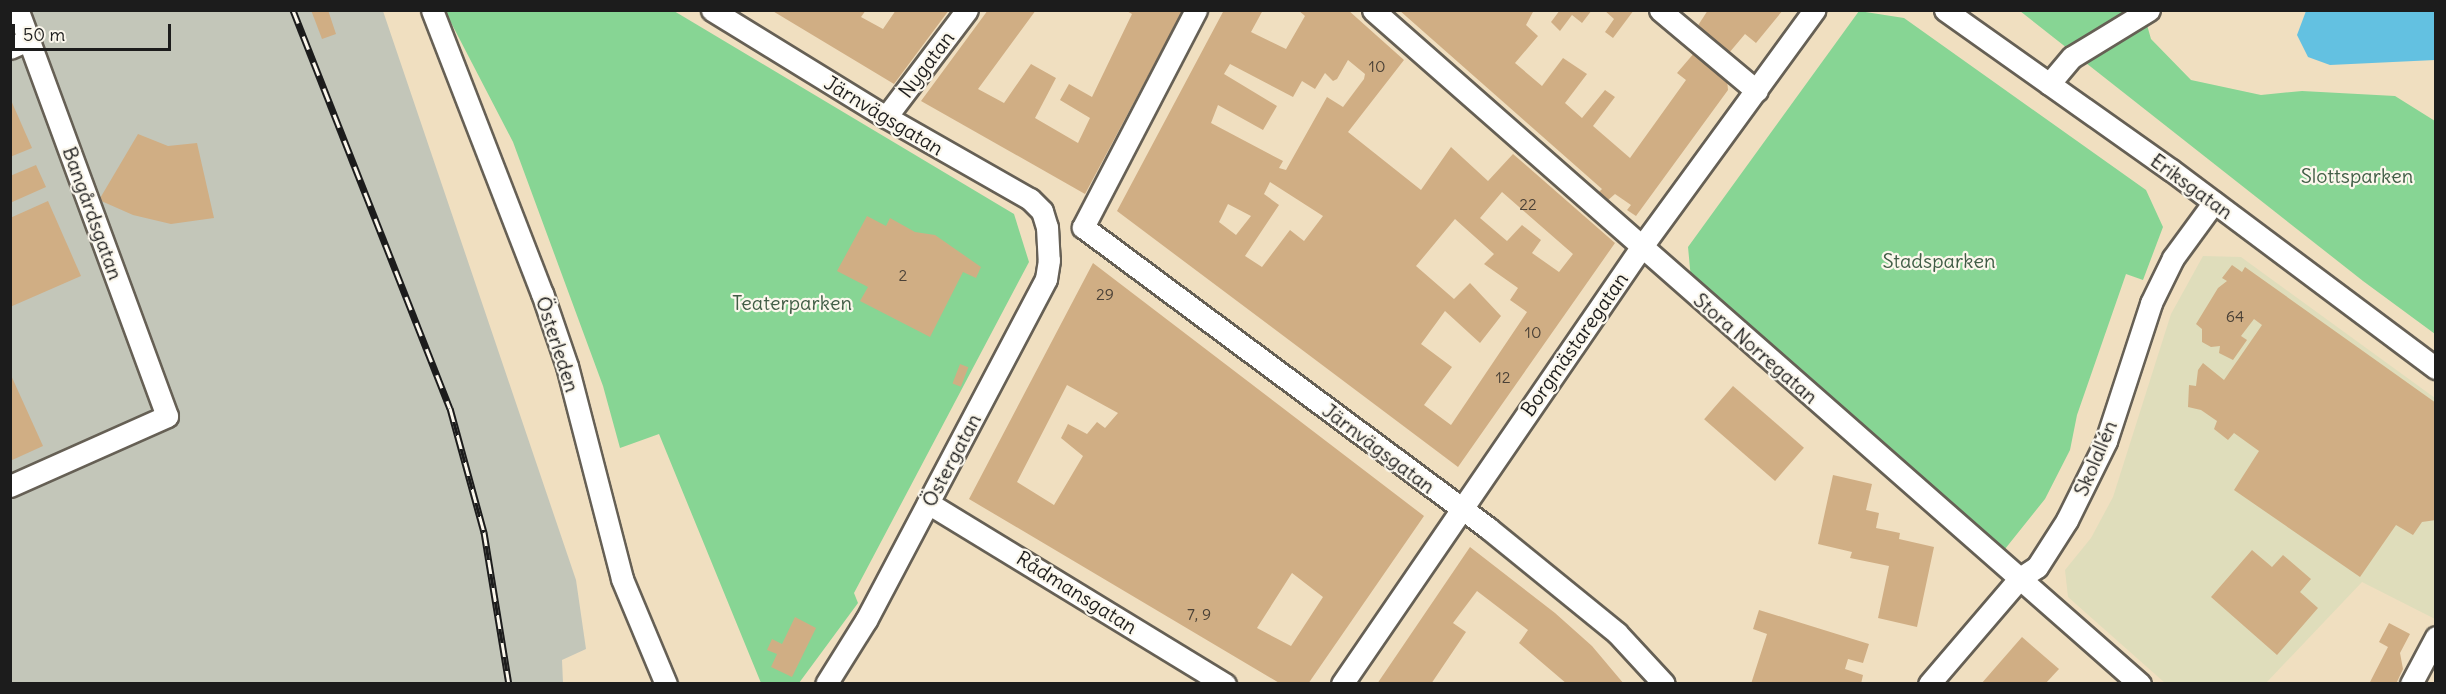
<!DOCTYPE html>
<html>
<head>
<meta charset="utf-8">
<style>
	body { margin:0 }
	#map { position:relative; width:2446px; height:694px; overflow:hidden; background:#f0dfc0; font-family:Delius,sans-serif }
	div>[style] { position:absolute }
	.built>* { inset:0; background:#dfddbb }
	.industrial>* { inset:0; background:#c3c6b9 }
	.green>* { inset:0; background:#87d594 }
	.water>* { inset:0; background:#63c1e1 }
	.building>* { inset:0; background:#d0ae84; transform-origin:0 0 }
	.roads { filter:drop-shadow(2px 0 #666055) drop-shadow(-2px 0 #666055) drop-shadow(0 2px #666055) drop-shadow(0 -2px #666055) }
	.minor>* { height:21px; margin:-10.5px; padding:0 10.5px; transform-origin:10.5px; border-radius:10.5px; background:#fff }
	.rail>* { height:7px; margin-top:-3.5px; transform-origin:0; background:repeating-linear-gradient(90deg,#fbf7ec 0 14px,#1c1c1c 0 28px); box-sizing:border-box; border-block:2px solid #1c1c1c }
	span { translate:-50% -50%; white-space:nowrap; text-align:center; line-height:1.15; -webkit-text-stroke:4.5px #fbf7ec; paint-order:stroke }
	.number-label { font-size:16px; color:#494036 }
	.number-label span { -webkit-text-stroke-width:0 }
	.street-label { font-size:20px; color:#1c1c1c }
	.park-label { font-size:20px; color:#415d46 }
	.frame { position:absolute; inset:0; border:12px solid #1c1c1c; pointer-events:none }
	.scale { position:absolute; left:12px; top:24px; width:159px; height:27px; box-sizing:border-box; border:3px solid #1c1c1c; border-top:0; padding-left:8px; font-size:18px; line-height:21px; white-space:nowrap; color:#1c1c1c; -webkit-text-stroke:4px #fbf7ec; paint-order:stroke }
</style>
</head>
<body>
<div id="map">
	<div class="built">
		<div style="clip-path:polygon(2203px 256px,2241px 257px,2435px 398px,2435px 619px,2362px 582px,2266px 683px,2165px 683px,2068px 597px,2065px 570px,2091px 538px,2113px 497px,2171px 314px)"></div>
	</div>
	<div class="industrial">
		<div style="clip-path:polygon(10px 11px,383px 11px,576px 580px,586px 649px,562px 660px,563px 683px,11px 683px)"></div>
	</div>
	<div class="green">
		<div style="clip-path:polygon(445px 11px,674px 11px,1014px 214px,1029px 262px,854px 593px,858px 603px,799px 683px,761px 683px,659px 434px,620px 448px,603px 386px,513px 142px)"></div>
		<div style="clip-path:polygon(1859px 11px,1904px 18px,2146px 190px,2163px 227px,2143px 280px,2126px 274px,2077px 415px,2070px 450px,2045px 499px,2001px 554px,1691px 279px,1688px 247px)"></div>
		<div style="clip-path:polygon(2020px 11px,2143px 11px,2151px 39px,2191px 80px,2261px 95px,2302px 91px,2395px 96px,2435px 121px,2435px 334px,2363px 281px)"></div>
	</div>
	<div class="water">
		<div style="clip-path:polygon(2306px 11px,2435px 11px,2435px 60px,2330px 65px,2308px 57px,2297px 35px)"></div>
	</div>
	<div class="building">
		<div style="clip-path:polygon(311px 10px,328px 10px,336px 34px,322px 39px)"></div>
		<div style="clip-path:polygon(771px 10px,866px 10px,861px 17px,883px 29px,896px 10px,949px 10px,894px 84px)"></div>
		<div style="clip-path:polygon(988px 10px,1036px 10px,978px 89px,1004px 103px,1031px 64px,1056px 78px,1035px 118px,1078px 143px,1090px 118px,1060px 100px,1069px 84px,1092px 97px,1132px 14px,1125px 10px,1183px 10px,1085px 194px,921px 101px)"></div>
		<div style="clip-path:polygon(evenodd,1224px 10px,1263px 10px,1251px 32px,1286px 49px,1305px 16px,1298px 10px,1348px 10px,1404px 60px,1348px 132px,1421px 190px,1451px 147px,1488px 181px,1513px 154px,1615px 243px,1458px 467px,1117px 211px,1224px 10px,1348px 60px,1365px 74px,1364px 79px,1343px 107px,1327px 97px,1286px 170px,1279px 168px,1283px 161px,1211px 123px,1218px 105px,1263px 130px,1277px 106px,1224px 74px,1230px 64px,1293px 97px,1302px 81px,1315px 89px,1325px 73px,1333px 81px,1337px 79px,1348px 60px,1224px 10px,1270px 182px,1323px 216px,1304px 241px,1290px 230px,1262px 267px,1245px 256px,1279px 205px,1264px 194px,1270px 182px,1224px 10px,1502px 192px,1573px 254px,1559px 272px,1532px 253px,1541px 240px,1522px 225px,1507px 241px,1480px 218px,1502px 192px,1224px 10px,1228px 204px,1251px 216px,1236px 235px,1219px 222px,1228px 204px,1224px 10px,1455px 219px,1494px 254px,1484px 264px,1518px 288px,1510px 300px,1527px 312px,1451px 425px,1424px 405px,1452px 367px,1421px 344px,1445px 311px,1480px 343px,1501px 316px,1470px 283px,1454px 299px,1416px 266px,1455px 219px)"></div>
		<div style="clip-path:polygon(1399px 10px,1534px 10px,1526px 25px,1538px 36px,1515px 63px,1542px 86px,1563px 58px,1587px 74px,1565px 103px,1582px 118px,1605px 90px,1615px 97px,1593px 126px,1630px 158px,1686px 80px,1677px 73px,1695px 52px,1727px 79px,1728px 90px,1636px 216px,1627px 210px,1631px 205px,1615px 194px,1607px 201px,1598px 193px,1602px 189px)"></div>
		<div style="clip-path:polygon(1560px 10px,1592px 10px,1582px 23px,1572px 15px,1560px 31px,1551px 22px)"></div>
		<div style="clip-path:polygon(1604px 10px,1634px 10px,1613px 38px,1605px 32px,1614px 19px)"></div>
		<div style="clip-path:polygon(1708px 10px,1783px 10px,1756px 43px,1745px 34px,1729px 53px,1697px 27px)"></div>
		<div style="clip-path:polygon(10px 98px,32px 148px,10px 157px)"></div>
		<div style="clip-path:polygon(138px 134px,168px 146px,197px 143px,214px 218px,171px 224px,133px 215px,99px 200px)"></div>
		<div style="clip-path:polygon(36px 165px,46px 187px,10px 203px,10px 176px)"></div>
		<div style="clip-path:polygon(48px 201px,81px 276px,10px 307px,10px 218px)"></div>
		<div style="clip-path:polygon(867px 216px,886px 226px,890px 218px,915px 232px,935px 235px,981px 267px,976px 278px,963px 272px,930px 337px,860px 301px,868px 287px,837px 271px)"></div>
		<div style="clip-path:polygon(evenodd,1093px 263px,1424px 516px,1308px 684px,1281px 684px,969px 499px,1093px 263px,1067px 385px,1118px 413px,1105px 428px,1097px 422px,1087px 434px,1068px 424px,1061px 438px,1083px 456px,1054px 505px,1017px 482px,1067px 385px,1093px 263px,1292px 573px,1323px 597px,1291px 646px,1257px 628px,1292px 573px)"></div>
		<div style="clip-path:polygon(2232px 265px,2242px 272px,2245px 267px,2436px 403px,2436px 520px,2422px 522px,2413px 535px,2396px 525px,2360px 577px,2234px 490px,2259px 451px,2234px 433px,2228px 440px,2214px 429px,2217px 421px,2201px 410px,2188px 407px,2189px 385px,2196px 386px,2198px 370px,2203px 363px,2224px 380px,2262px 325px,2254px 319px,2241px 336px,2247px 340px,2233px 360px,2219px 353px,2220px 346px,2211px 347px,2202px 342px,2202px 329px,2196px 324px,2218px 288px,2227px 281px,2222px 278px)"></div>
		<div style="left:960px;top:364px;width:9px;height:21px;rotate:21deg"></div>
		<div style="clip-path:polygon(10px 373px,43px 446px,10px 461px)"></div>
		<div style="left:1733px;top:386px;width:94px;height:44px;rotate:41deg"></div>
		<div style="clip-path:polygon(1833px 475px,1872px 484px,1866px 510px,1879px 513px,1876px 528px,1900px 533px,1899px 539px,1934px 547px,1917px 627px,1878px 618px,1889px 566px,1850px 558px,1852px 552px,1818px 544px)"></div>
		<div style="clip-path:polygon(1470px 547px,1555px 613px,1592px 646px,1624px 684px,1567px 684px,1519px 643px,1528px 630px,1477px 591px,1453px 623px,1466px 632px,1431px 684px,1377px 684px)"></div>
		<div style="clip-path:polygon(2252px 550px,2272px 567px,2283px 555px,2311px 579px,2300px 592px,2318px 608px,2277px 655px,2211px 597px)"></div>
		<div style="clip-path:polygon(1759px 610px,1869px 644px,1863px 663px,1848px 659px,1845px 669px,1863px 675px,1861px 684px,1751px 684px,1767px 634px,1753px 629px)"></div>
		<div style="clip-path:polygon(795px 617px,816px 628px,792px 677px,771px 667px,777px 654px,767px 650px,772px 639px,782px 644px)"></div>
		<div style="clip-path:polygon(2389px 623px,2410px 634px,2400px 653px,2403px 669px,2396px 684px,2369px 684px,2388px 647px,2379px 642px)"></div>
		<div style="clip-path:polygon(2022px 637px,2059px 669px,2045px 684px,1981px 684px)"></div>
	</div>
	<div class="roads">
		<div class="minor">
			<div style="left:432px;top:10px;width:304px;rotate:68.8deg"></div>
			<div style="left:542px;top:293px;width:77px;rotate:71.1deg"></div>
			<div style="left:567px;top:366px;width:220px;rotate:75.5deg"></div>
			<div style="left:622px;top:579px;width:114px;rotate:67.3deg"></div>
			<div style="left:712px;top:10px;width:204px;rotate:31.6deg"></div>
			<div style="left:886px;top:117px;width:166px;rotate:29.7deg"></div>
			<div style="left:1030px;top:199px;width:17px;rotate:45deg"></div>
			<div style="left:1042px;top:211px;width:17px;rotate:73deg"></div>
			<div style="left:1047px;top:227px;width:33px;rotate:87deg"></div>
			<div style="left:1049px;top:260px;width:19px;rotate:99deg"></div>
			<div style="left:1046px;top:279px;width:386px;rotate:117.8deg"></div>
			<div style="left:866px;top:620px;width:75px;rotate:122deg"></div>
			<div style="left:1196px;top:10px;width:245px;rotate:117.5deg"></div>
			<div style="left:1083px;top:227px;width:505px;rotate:36.62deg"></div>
			<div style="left:1488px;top:528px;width:166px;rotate:39.1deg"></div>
			<div style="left:1617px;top:633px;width:69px;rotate:47.3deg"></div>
			<div style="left:1373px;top:10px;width:1021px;rotate:41.31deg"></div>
			<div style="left:1660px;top:10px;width:126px;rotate:39.9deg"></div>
			<div style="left:1945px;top:10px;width:277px;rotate:35.3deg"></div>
			<div style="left:2171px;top:170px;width:331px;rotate:36.8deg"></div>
			<div style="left:10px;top:48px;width:22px;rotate:-24deg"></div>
			<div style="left:2049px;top:84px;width:35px;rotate:-50deg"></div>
			<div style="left:2072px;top:57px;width:90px;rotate:-31.4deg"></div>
			<div style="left:886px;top:117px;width:134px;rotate:-52.9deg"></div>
			<div style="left:10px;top:486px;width:172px;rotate:-24deg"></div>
			<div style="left:167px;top:416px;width:432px;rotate:-110.2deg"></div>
			<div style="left:928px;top:503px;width:348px;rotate:31.4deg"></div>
			<div style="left:1342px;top:684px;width:527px;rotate:-55.59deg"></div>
			<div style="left:1640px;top:249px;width:296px;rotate:-53.9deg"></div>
			<div style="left:1929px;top:684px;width:140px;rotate:-49.4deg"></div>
			<div style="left:2020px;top:578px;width:20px;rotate:-33deg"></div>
			<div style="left:2037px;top:567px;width:56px;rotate:-57.4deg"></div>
			<div style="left:2067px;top:520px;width:88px;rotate:-63.7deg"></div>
			<div style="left:2106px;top:441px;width:145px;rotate:-71.9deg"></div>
			<div style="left:2151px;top:303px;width:50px;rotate:-63.9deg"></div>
			<div style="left:2173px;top:258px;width:69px;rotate:-53.8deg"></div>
			<div style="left:2411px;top:684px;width:53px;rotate:-62deg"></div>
		</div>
	</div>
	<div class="rail">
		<div style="left:293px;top:10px;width:428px;rotate:68.5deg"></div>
		<div style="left:450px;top:408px;width:129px;rotate:74.7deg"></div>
		<div style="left:484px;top:532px;width:154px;rotate:80.7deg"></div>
	</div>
	<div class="number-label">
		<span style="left:1377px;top:66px">10</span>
		<span style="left:1528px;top:204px">22</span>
		<span style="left:903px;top:275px">2</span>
		<span style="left:1105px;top:294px">29</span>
		<span style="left:2235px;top:316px">64</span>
		<span style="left:1533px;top:332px">10</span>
		<span style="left:1503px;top:377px">12</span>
		<span style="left:1199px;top:614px">7, 9</span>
	</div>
	<div class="street-label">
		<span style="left:926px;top:64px;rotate:-53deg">Nygatan</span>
		<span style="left:884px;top:115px;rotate:31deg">Järnvägsgatan</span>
		<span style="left:2192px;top:186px;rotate:36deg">Eriksgatan</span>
		<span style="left:93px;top:213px;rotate:70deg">Bangårdsgatan</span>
		<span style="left:558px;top:344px;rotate:72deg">Österleden</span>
		<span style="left:1574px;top:344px;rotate:-55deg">Borgmästaregatan</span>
		<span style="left:1756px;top:348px;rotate:41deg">Stora Norregatan</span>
		<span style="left:1379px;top:448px;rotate:37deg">Järnvägsgatan</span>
		<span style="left:2095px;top:458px;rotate:-67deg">Skolallén</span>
		<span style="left:951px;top:460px;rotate:-62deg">Östergatan</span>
		<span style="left:1077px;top:592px;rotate:32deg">Rådmansgatan</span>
	</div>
	<div class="park-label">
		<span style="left:2357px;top:175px">Slottsparken</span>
		<span style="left:1939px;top:260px">Stadsparken</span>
		<span style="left:792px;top:302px">Teaterparken</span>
	</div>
	<div class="frame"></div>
	<div class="scale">50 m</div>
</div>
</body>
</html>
